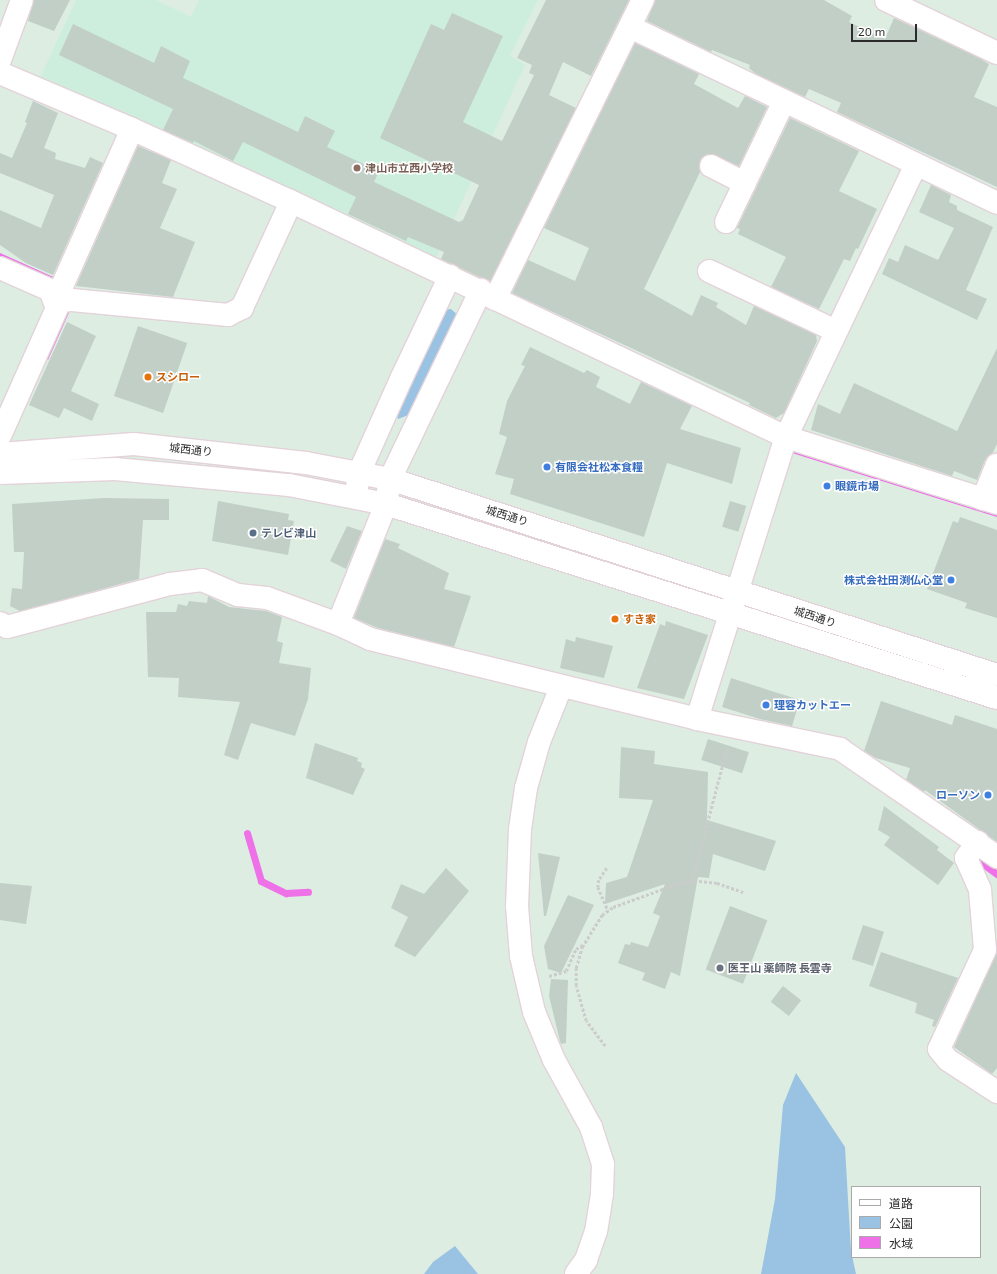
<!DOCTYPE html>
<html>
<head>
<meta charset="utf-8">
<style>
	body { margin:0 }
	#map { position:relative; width:997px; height:1274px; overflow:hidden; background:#ddede2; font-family:"Exo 2","Noto Sans JP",sans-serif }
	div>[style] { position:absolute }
	.education>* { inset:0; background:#cdeedc }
	.green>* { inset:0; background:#9ac3e3 }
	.water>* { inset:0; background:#ee71e8 }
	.stream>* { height:7px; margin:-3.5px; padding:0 3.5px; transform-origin:3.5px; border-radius:3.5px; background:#ee71e8 }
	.building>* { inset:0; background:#c2cfc7; transform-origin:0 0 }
	.path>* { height:2.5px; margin-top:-1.25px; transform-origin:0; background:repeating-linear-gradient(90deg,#ccc 0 3px,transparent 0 5px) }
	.roads { filter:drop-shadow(1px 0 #e3d2d9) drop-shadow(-1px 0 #e3d2d9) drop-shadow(0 1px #e3d2d9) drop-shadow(0 -1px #e3d2d9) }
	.minor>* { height:22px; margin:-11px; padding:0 11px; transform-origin:11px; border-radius:11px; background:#fff }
	.dots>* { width:11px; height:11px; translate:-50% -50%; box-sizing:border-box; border:2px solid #fff; border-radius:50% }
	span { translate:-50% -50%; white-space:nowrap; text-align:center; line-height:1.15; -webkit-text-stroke:3px #fff; paint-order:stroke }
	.education-label { font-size:11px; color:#785e54; font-weight:700 }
	.left { translate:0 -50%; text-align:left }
	.food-label { font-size:11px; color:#c56008; font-weight:700 }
	.street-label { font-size:11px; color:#2b2b2b }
	.shop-label { font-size:11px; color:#366cbe; font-weight:700 }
	.right { translate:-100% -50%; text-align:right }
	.service-label { font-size:11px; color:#4e5e75; font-weight:700 }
	.worship-label { font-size:11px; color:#5b616d; font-weight:700 }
	.legend { position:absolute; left:851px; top:1186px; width:130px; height:72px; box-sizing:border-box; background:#fff; border:1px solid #aaa; margin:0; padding:5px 7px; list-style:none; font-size:12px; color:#2b2b2b }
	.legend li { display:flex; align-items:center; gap:8px; height:20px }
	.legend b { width:20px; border:1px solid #aaa }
	.scale { position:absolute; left:851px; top:24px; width:66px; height:18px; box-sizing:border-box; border:2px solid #2b2b2b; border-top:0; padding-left:5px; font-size:12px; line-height:14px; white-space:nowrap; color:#2b2b2b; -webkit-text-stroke:3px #fff; paint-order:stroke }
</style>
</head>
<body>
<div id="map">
	<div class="education">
		<div style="clip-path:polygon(76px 0,156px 0,191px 17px,199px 0,538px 0,510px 56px,525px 65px,436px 258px,40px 78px)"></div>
	</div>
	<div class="green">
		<div style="clip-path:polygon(451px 309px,461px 318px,411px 414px,398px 419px,394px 406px,443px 310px)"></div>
		<div style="clip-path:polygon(796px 1073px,845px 1147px,851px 1251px,856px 1274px,761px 1274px,775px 1199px,783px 1105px)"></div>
		<div style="clip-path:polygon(455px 1246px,478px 1274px,424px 1274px,433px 1262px)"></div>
	</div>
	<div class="water">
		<div style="clip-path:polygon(0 253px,60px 280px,71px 308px,48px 360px,42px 357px,64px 311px,0 259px)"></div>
		<div style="clip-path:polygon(795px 449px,997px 513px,997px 517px,792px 453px)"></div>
	</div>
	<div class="stream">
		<div style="left:247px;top:833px;width:50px;rotate:73.7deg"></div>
		<div style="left:261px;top:881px;width:28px;rotate:26deg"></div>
		<div style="left:286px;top:893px;width:22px;rotate:-3deg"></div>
		<div style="left:976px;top:859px;width:26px;rotate:36deg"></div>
	</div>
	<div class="building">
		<div style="clip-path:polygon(34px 0,70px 0,54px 31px,28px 21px)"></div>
		<div style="clip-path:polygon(546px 0,629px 0,591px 76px,563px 62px,549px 95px,576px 108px,490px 282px,441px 259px,444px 252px,408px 237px,406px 241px,348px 214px,356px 197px,243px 142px,233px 161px,194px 141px,193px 143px,163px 130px,173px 109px,59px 55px,73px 24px,154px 63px,161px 46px,190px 61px,183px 78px,298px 132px,305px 116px,335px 131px,327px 147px,379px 171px,374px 182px,459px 222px,463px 220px,479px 185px,380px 138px,431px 24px,444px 30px,452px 13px,503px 36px,463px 122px,502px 141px,534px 75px,529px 73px,532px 65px,517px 58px)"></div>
		<div style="clip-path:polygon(655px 0,824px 0,852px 16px,849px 22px,885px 39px,894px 18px,979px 58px,989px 64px,974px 97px,997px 107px,997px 187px,837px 112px,841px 103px,809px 89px,805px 97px,756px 74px,749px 68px,750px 65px,712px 50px,711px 52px,647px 21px)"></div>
		<div style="clip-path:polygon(635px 43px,699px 74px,694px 84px,738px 108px,745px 96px,767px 107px,739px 166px,711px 154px,700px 160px,700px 172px,644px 289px,692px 316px,701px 295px,718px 303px,716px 307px,746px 325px,754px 306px,816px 335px,817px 341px,784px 413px,776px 418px,749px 405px,750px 403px,512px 293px,528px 260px,575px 281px,589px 248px,544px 228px)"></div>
		<div style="clip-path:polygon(33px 101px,58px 113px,44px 148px,56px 153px,55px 159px,85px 168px,90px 157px,103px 163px,53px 275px,26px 263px,0 245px,0 210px,41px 228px,54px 195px,0 173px,0 153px,12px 158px,27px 123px,25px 122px)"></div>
		<div style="clip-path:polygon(790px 118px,859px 151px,839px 191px,877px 209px,858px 249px,856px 248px,850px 261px,844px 259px,819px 309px,771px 287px,786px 257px,738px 234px,740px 229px,737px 228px)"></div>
		<div style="clip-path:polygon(138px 146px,171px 160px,162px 183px,177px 189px,160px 228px,195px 242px,173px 297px,76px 286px)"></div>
		<div style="clip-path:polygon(931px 185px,951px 195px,949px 202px,957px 206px,957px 210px,993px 227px,966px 290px,987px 299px,977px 320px,882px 274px,889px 258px,898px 262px,905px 245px,938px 260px,954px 228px,919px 212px)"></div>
		<div style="clip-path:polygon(67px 322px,96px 336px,71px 391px,99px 404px,92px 421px,64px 408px,59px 418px,29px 405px)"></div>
		<div style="left:138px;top:326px;width:52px;height:74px;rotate:19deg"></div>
		<div style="clip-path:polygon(530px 347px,584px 373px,587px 370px,600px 377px,596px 387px,630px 404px,641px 382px,692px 406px,680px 429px,741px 448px,732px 484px,667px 463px,644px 537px,510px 494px,514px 479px,495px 474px,507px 437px,499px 434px,507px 401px,525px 366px,521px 365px)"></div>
		<div style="clip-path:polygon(997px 348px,997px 444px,992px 454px,985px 460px,977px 480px,954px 471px,952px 476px,811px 430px,818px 404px,840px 414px,854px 383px,957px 431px)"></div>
		<div style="clip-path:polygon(104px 498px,169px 499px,169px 520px,143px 520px,139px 579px,20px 611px,10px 606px,12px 588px,22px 589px,24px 552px,14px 552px,12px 504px)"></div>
		<div style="clip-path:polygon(218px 501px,289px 514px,288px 520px,294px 521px,288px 555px,212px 541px)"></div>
		<div style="left:730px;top:501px;width:17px;height:27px;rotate:17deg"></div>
		<div style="clip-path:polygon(960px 517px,997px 530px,997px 618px,965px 608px,967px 603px,927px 589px,953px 521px,958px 523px)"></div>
		<div style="clip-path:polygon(347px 526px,362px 531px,346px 569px,330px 561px)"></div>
		<div style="clip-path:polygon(385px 539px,400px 544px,398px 548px,449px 573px,444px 589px,471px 596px,454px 647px,378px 628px,354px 618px)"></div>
		<div style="clip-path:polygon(208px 596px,229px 607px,266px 611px,282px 617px,277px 641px,283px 643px,279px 663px,311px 668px,308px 699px,295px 736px,251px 723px,238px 760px,224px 755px,240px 702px,178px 697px,179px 678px,148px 677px,146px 612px,176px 612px,178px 604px,187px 606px,189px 601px,207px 603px)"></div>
		<div style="clip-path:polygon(666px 621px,708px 635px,684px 699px,637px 688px,660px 624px,665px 626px)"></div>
		<div style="clip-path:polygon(576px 637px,613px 646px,604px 678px,560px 668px,566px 639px,575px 642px)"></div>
		<div style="clip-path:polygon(731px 678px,800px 700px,792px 726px,760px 719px,722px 707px)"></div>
		<div style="clip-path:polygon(881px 701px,952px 725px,955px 715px,997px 729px,997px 842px,925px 790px,924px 792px,906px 780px,910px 768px,876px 758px,864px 751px)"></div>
		<div style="left:708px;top:739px;width:43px;height:22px;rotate:18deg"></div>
		<div style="clip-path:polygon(315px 743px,358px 758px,357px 761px,362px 763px,361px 767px,365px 769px,353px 795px,306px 778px)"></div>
		<div style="clip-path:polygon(621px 747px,655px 751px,654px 764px,708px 772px,707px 820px,776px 841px,765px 871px,713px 854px,709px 878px,698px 877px,680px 976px,671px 972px,665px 989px,642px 980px,645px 973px,618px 963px,625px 944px,630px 945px,631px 942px,648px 947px,660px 916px,653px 913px,665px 884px,605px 904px,606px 883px,627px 877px,653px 800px,619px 798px)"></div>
		<div style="clip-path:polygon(884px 806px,939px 847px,937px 850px,954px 863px,938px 885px,884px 845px,890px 837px,878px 830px)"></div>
		<div style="clip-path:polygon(538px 853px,560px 857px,546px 916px,544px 916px)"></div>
		<div style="clip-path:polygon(446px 868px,469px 891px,415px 957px,394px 946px,408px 917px,391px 908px,401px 884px,424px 894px)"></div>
		<div style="clip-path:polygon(0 883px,32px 886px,26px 924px,0 920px)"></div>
		<div style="clip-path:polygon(568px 895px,594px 905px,561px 973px,548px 969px,544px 946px)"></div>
		<div style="left:730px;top:906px;width:40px;height:68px;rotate:21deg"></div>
		<div style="left:863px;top:925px;width:22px;height:36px;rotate:18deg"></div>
		<div style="clip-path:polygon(881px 952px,958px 978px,935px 1027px,932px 1026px,934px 1020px,915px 1013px,917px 1003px,869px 986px)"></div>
		<div style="clip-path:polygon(997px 952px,997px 1068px,992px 1074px,954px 1047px)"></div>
		<div style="clip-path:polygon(551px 979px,568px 980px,566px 1043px,561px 1044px,560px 1041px,549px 996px)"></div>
		<div style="left:783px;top:986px;width:23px;height:20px;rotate:38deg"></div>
	</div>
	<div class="path">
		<div style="left:607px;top:868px;width:14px;rotate:124deg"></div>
		<div style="left:599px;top:880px;width:7px;rotate:98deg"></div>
		<div style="left:598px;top:887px;width:26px;rotate:67deg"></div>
		<div style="left:692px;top:881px;width:138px;rotate:-75.3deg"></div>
		<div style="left:549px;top:976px;width:18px;rotate:-16deg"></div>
		<div style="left:566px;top:971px;width:24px;rotate:-66deg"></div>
		<div style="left:576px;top:949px;width:7px;rotate:-34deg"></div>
		<div style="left:605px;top:1046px;width:31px;rotate:-127deg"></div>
		<div style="left:586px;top:1021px;width:36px;rotate:-106deg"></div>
		<div style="left:576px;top:986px;width:18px;rotate:-90deg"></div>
		<div style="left:576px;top:968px;width:22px;rotate:-74deg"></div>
		<div style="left:582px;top:947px;width:38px;rotate:-58deg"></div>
		<div style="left:602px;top:915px;width:14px;rotate:-36deg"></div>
		<div style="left:613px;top:907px;width:70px;rotate:-20deg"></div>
		<div style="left:679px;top:883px;width:20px;rotate:-6deg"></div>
		<div style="left:699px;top:881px;width:18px;rotate:6deg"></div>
		<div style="left:717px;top:883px;width:28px;rotate:19deg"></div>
	</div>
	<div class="roads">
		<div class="minor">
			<div style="left:886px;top:0;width:123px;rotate:25.5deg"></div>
			<div style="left:630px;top:27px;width:407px;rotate:25.6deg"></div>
			<div style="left:0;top:60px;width:64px;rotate:-69.9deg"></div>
			<div style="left:0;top:73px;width:143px;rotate:23deg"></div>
			<div style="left:132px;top:129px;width:171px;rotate:24.5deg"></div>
			<div style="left:288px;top:200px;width:552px;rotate:25.45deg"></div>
			<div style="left:786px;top:437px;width:221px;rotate:17.4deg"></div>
			<div style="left:132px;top:129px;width:189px;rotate:114deg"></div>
			<div style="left:55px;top:302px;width:17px;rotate:-7deg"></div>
			<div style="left:72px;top:300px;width:157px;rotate:5.5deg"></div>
			<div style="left:228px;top:315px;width:16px;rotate:-27deg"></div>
			<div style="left:242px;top:308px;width:117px;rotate:-65.2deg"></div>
			<div style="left:711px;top:166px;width:38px;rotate:27deg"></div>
			<div style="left:726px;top:222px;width:134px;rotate:-64.4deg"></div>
			<div style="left:0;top:268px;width:55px;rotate:23.7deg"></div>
			<div style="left:50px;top:290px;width:19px;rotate:69deg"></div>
			<div style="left:57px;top:308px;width:140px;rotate:114deg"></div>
			<div style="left:709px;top:271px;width:140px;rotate:25.3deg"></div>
			<div style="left:495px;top:299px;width:334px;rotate:-63.7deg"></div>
			<div style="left:0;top:454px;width:134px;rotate:-4.3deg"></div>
			<div style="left:134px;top:444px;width:173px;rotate:6.3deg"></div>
			<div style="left:306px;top:463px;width:86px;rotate:10.8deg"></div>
			<div style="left:390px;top:479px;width:638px;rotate:17.9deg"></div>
			<div style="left:0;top:473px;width:115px;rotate:-2deg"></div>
			<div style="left:115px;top:469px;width:175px;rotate:5.3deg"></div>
			<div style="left:289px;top:485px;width:99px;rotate:11.1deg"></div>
			<div style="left:386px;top:504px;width:641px;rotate:17.62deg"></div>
			<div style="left:357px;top:487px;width:14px;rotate:-82deg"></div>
			<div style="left:359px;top:473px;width:105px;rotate:-65.9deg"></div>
			<div style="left:402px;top:377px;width:112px;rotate:-64.6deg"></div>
			<div style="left:983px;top:499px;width:37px;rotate:-68deg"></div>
			<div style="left:0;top:623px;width:8px;rotate:30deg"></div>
			<div style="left:7px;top:627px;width:169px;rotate:-14.8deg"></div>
			<div style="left:170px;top:584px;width:32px;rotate:-7deg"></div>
			<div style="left:202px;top:580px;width:39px;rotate:23deg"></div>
			<div style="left:238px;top:595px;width:29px;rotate:6deg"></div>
			<div style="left:267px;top:598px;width:76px;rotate:20.1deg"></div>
			<div style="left:338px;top:624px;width:35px;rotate:25deg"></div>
			<div style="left:370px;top:639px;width:337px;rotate:13.7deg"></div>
			<div style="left:697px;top:719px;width:146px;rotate:11.8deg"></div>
			<div style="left:840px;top:749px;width:191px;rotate:34.5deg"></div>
			<div style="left:338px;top:624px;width:129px;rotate:-68.2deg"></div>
			<div style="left:386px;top:504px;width:25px;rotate:-81deg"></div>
			<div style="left:390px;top:479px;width:210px;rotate:-64.3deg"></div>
			<div style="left:561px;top:687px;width:59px;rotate:111.8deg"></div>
			<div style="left:539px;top:742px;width:48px;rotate:105.8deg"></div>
			<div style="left:526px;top:788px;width:41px;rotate:98.3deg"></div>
			<div style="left:520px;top:829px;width:77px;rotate:92.2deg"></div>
			<div style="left:517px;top:906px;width:50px;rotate:85.4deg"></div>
			<div style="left:521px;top:956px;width:57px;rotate:76.9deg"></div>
			<div style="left:534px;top:1012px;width:52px;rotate:67.4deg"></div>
			<div style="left:554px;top:1060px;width:77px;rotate:61.1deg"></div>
			<div style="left:591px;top:1127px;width:39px;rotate:72deg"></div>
			<div style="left:603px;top:1164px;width:30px;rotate:92deg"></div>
			<div style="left:602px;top:1194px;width:37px;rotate:99deg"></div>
			<div style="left:596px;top:1231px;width:31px;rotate:109deg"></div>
			<div style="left:586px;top:1260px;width:17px;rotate:126deg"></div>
			<div style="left:697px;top:719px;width:296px;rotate:-72.5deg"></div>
			<div style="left:786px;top:437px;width:301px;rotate:-64.5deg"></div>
			<div style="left:978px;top:842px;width:20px;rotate:127deg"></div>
			<div style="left:966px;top:858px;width:35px;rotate:66deg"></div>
			<div style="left:980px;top:890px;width:60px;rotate:85.2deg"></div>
			<div style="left:985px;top:950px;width:109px;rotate:114.9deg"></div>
			<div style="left:939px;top:1049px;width:14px;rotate:51deg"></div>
			<div style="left:948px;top:1060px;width:59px;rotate:33.1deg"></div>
		</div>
	</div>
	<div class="dots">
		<div style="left:357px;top:168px;background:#8d6e63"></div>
		<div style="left:148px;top:377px;background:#e8710a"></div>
		<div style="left:547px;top:467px;background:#3f7fe0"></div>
		<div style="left:827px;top:486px;background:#3f7fe0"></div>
		<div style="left:253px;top:533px;background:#5c6f8a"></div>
		<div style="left:951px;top:580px;background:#3f7fe0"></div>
		<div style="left:615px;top:619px;background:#e8710a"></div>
		<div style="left:766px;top:705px;background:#3f7fe0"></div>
		<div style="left:988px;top:795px;background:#3f7fe0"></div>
		<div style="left:720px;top:968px;background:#6b7280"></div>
	</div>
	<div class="education-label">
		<span class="left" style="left:365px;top:168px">津山市立西小学校</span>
	</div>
	<div class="food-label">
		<span class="left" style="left:156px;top:377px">スシロー</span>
		<span class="left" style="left:623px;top:619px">すき家</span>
	</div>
	<div class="street-label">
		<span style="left:191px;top:450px;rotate:6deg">城西通り</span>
		<span style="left:507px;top:516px;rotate:17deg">城西通り</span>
		<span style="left:815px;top:617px;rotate:18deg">城西通り</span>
	</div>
	<div class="shop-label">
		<span class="left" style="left:555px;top:467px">有限会社松本食糧</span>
		<span class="left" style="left:835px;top:486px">眼鏡市場</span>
		<span class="right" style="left:943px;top:580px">株式会社田渕仏心堂</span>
		<span class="left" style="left:774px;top:705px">理容カットエー</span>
		<span class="right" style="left:980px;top:795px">ローソン</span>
	</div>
	<div class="service-label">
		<span class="left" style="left:261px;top:533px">テレビ津山</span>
	</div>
	<div class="worship-label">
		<span class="left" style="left:728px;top:968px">医王山 薬師院 長雲寺</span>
	</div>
	<ul class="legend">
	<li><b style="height:5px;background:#fff"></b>道路</li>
	<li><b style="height:11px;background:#9ac3e3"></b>公園</li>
	<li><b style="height:11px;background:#ee71e8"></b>水域</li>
	</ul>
	<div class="scale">20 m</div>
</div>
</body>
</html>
